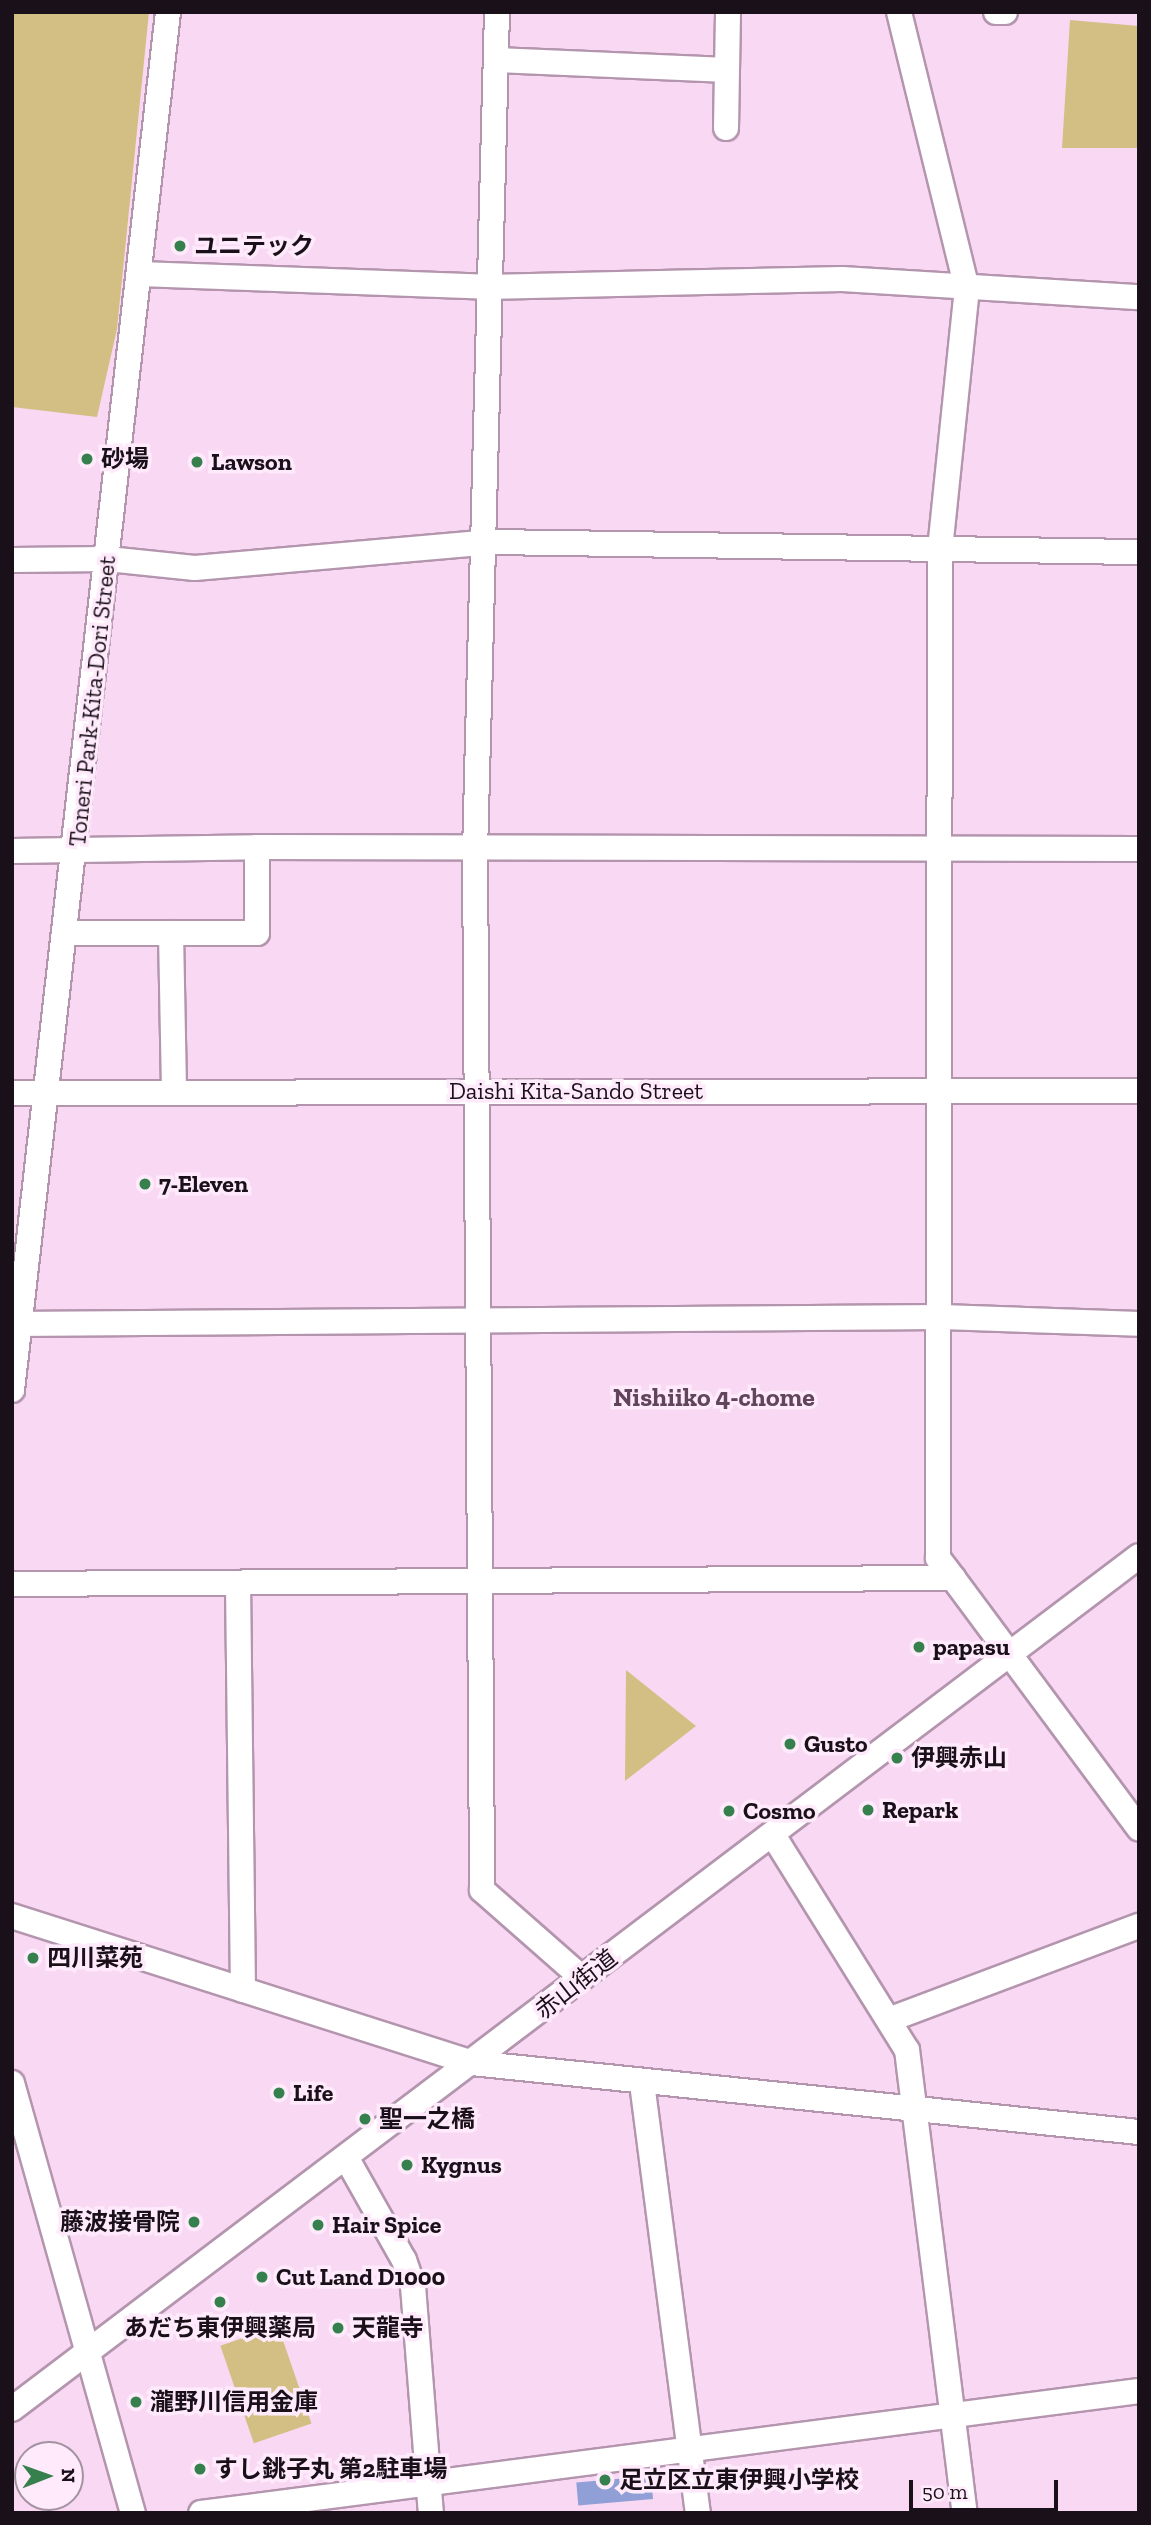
<!DOCTYPE html>
<html>
<head>
<meta charset="utf-8">
<style>
	body { margin:0 }
	#map { position:relative; width:1151px; height:2525px; overflow:hidden; background:#f9d8f4; font-family:"Zilla Slab","Noto Sans JP",serif }
	div>[style] { position:absolute }
	.green>* { inset:0; background:#d3bf83; transform-origin:0 0 }
	.water>* { inset:0; background:#90a0d7; transform-origin:0 0 }
	.roads { filter:drop-shadow(2px 0 #b495ae) drop-shadow(-2px 0 #b495ae) drop-shadow(0 2px #b495ae) drop-shadow(0 -2px #b495ae) }
	.minor>* { height:24px; margin:-12px; padding:0 12px; transform-origin:12px; border-radius:12px; background:#fff }
	.dots>* { width:19px; height:19px; translate:-50% -50%; box-sizing:border-box; border:4px solid #feeafb; border-radius:50% }
	span { translate:-50% -50%; white-space:nowrap; text-align:center; line-height:1.15; -webkit-text-stroke:7px #feeafb; paint-order:stroke }
	.poi-label { font-size:24px; color:#1a1019; font-weight:700 }
	.left { translate:0 -50%; text-align:left }
	.right { translate:-100% -50%; text-align:right }
	.street-label { font-size:24px; color:#1a1019 }
	.neighbourhood-label { font-size:26px; color:#60455c; font-weight:700 }
	.frame { position:absolute; inset:0; border:14px solid #1a1019; pointer-events:none }
	.north { position:absolute; left:14px; top:2441px; width:70px; height:70px; box-sizing:border-box; background:#feeafb; border:2px solid #a393a1; border-radius:50%; rotate:89deg; font-size:19px; font-weight:700; line-height:28px; text-align:center; color:#1a1019 }
	.north::after { content:''; display:block; margin:auto; width:24px; height:32px; background:#36804e; clip-path:polygon(50% 0,100% 100%,50% 72%,0 100%) }
	.scale { position:absolute; left:909px; top:2480px; width:149px; height:32px; box-sizing:border-box; border:4px solid #1a1019; border-top:0; padding-left:9px; font-size:21px; line-height:24px; white-space:nowrap; color:#1a1019; -webkit-text-stroke:5px #feeafb; paint-order:stroke }
</style>
</head>
<body>
<div id="map">
	<div class="green">
		<div style="clip-path:polygon(12px 12px,149px 12px,117px 329px,97px 417px,12px 407px)"></div>
		<div style="clip-path:polygon(1070px 20px,1139px 26px,1139px 148px,1062px 148px)"></div>
		<div style="clip-path:polygon(626px 1670px,696px 1726px,625px 1781px)"></div>
		<div style="left:278px;top:2326px;width:103px;height:61px;rotate:71deg"></div>
	</div>
	<div class="water">
		<div style="left:651px;top:2476px;width:23px;height:75px;rotate:85deg"></div>
	</div>
	<div class="roads">
		<div class="minor">
			<div style="left:497px;top:12px;width:838px;rotate:91.5deg"></div>
			<div style="left:475px;top:850px;width:1040px;rotate:89.61deg"></div>
			<div style="left:482px;top:1890px;width:133px;rotate:41.3deg"></div>
			<div style="left:899px;top:12px;width:284px;rotate:76.2deg"></div>
			<div style="left:967px;top:288px;width:261px;rotate:95.9deg"></div>
			<div style="left:940px;top:548px;width:1010px;rotate:90.11deg"></div>
			<div style="left:938px;top:1558px;width:25px;rotate:53deg"></div>
			<div style="left:996px;top:12px;width:9px"></div>
			<div style="left:497px;top:60px;width:230px;rotate:2.5deg"></div>
			<div style="left:726px;top:128px;width:116px;rotate:-89deg"></div>
			<div style="left:140px;top:274px;width:347px;rotate:2.1deg"></div>
			<div style="left:487px;top:287px;width:355px;rotate:-1.3deg"></div>
			<div style="left:842px;top:279px;width:298px;rotate:3.5deg"></div>
			<div style="left:12px;top:560px;width:96px;rotate:-0.6deg"></div>
			<div style="left:108px;top:559px;width:87px;rotate:5.9deg"></div>
			<div style="left:195px;top:568px;width:298px;rotate:-5deg"></div>
			<div style="left:492px;top:542px;width:647px;rotate:0.89deg"></div>
			<div style="left:12px;top:851px;width:245px;rotate:-0.9deg"></div>
			<div style="left:257px;top:847px;width:882px;rotate:0.13deg"></div>
			<div style="left:64px;top:933px;width:193px"></div>
			<div style="left:257px;top:933px;width:86px;rotate:-90deg"></div>
			<div style="left:171px;top:933px;width:159px;rotate:88.9deg"></div>
			<div style="left:12px;top:1093px;width:1127px;rotate:-0.1deg"></div>
			<div style="left:12px;top:1324px;width:930px;rotate:-0.43deg"></div>
			<div style="left:942px;top:1317px;width:197px;rotate:2deg"></div>
			<div style="left:12px;top:1390px;width:1387px;rotate:-83.54deg"></div>
			<div style="left:238px;top:1583px;width:407px;rotate:89.3deg"></div>
			<div style="left:12px;top:1584px;width:941px;rotate:-0.37deg"></div>
			<div style="left:953px;top:1578px;width:312px;rotate:53.4deg"></div>
			<div style="left:773px;top:1835px;width:253px;rotate:58.1deg"></div>
			<div style="left:907px;top:2050px;width:467px;rotate:82.9deg"></div>
			<div style="left:12px;top:1916px;width:483px;rotate:17.7deg"></div>
			<div style="left:472px;top:2063px;width:671px;rotate:5.91deg"></div>
			<div style="left:891px;top:2019px;width:265px;rotate:-20.6deg"></div>
			<div style="left:12px;top:2083px;width:447px;rotate:74.3deg"></div>
			<div style="left:642px;top:2083px;width:434px;rotate:82.6deg"></div>
			<div style="left:347px;top:2159px;width:116px;rotate:60.6deg"></div>
			<div style="left:404px;top:2260px;width:28px;rotate:71deg"></div>
			<div style="left:413px;top:2286px;width:228px;rotate:85.5deg"></div>
			<div style="left:12px;top:2409px;width:1413px;rotate:-37.12deg"></div>
			<div style="left:201px;top:2513px;width:946px;rotate:-7.41deg"></div>
		</div>
	</div>
	<div class="dots">
		<div style="left:180px;top:246px;background:#36804e"></div>
		<div style="left:87px;top:459px;background:#36804e"></div>
		<div style="left:197px;top:462px;background:#36804e"></div>
		<div style="left:145px;top:1184px;background:#36804e"></div>
		<div style="left:919px;top:1647px;background:#36804e"></div>
		<div style="left:790px;top:1744px;background:#36804e"></div>
		<div style="left:897px;top:1758px;background:#36804e"></div>
		<div style="left:868px;top:1810px;background:#36804e"></div>
		<div style="left:729px;top:1811px;background:#36804e"></div>
		<div style="left:33px;top:1958px;background:#36804e"></div>
		<div style="left:279px;top:2093px;background:#36804e"></div>
		<div style="left:365px;top:2119px;background:#36804e"></div>
		<div style="left:407px;top:2165px;background:#36804e"></div>
		<div style="left:194px;top:2222px;background:#36804e"></div>
		<div style="left:318px;top:2225px;background:#36804e"></div>
		<div style="left:262px;top:2277px;background:#36804e"></div>
		<div style="left:220px;top:2302px;background:#36804e"></div>
		<div style="left:338px;top:2328px;background:#36804e"></div>
		<div style="left:136px;top:2402px;background:#36804e"></div>
		<div style="left:200px;top:2469px;background:#36804e"></div>
		<div style="left:605px;top:2480px;background:#36804e"></div>
	</div>
	<div class="poi-label">
		<span class="left" style="left:194px;top:246px">ユニテック</span>
		<span class="left" style="left:101px;top:459px">砂場</span>
		<span class="left" style="left:211px;top:462px">Lawson</span>
		<span class="left" style="left:159px;top:1184px">7-Eleven</span>
		<span class="left" style="left:933px;top:1647px">papasu</span>
		<span class="left" style="left:804px;top:1744px">Gusto</span>
		<span class="left" style="left:911px;top:1758px">伊興赤山</span>
		<span class="left" style="left:882px;top:1810px">Repark</span>
		<span class="left" style="left:743px;top:1811px">Cosmo</span>
		<span class="left" style="left:47px;top:1958px">四川菜苑</span>
		<span class="left" style="left:293px;top:2093px">Life</span>
		<span class="left" style="left:379px;top:2119px">聖一之橋</span>
		<span class="left" style="left:421px;top:2165px">Kygnus</span>
		<span class="right" style="left:180px;top:2222px">藤波接骨院</span>
		<span class="left" style="left:332px;top:2225px">Hair Spice</span>
		<span class="left" style="left:276px;top:2277px">Cut Land D1000</span>
		<span style="left:220px;top:2328px">あだち東伊興薬局</span>
		<span class="left" style="left:352px;top:2328px">天龍寺</span>
		<span class="left" style="left:150px;top:2402px">瀧野川信用金庫</span>
		<span class="left" style="left:214px;top:2469px">すし銚子丸 第2駐車場</span>
		<span class="left" style="left:619px;top:2480px">足立区立東伊興小学校</span>
	</div>
	<div class="street-label">
		<span style="left:92px;top:701px;rotate:-84deg">Toneri Park-Kita-Dori Street</span>
		<span style="left:576px;top:1091px">Daishi Kita-Sando Street</span>
		<span style="left:576px;top:1984px;rotate:-38deg">赤山街道</span>
	</div>
	<div class="neighbourhood-label">
		<span style="left:714px;top:1398px">Nishiiko 4-chome</span>
	</div>
	<div class="frame"></div>
	<div class="north">N</div>
	<div class="scale">50 m</div>
</div>
</body>
</html>
